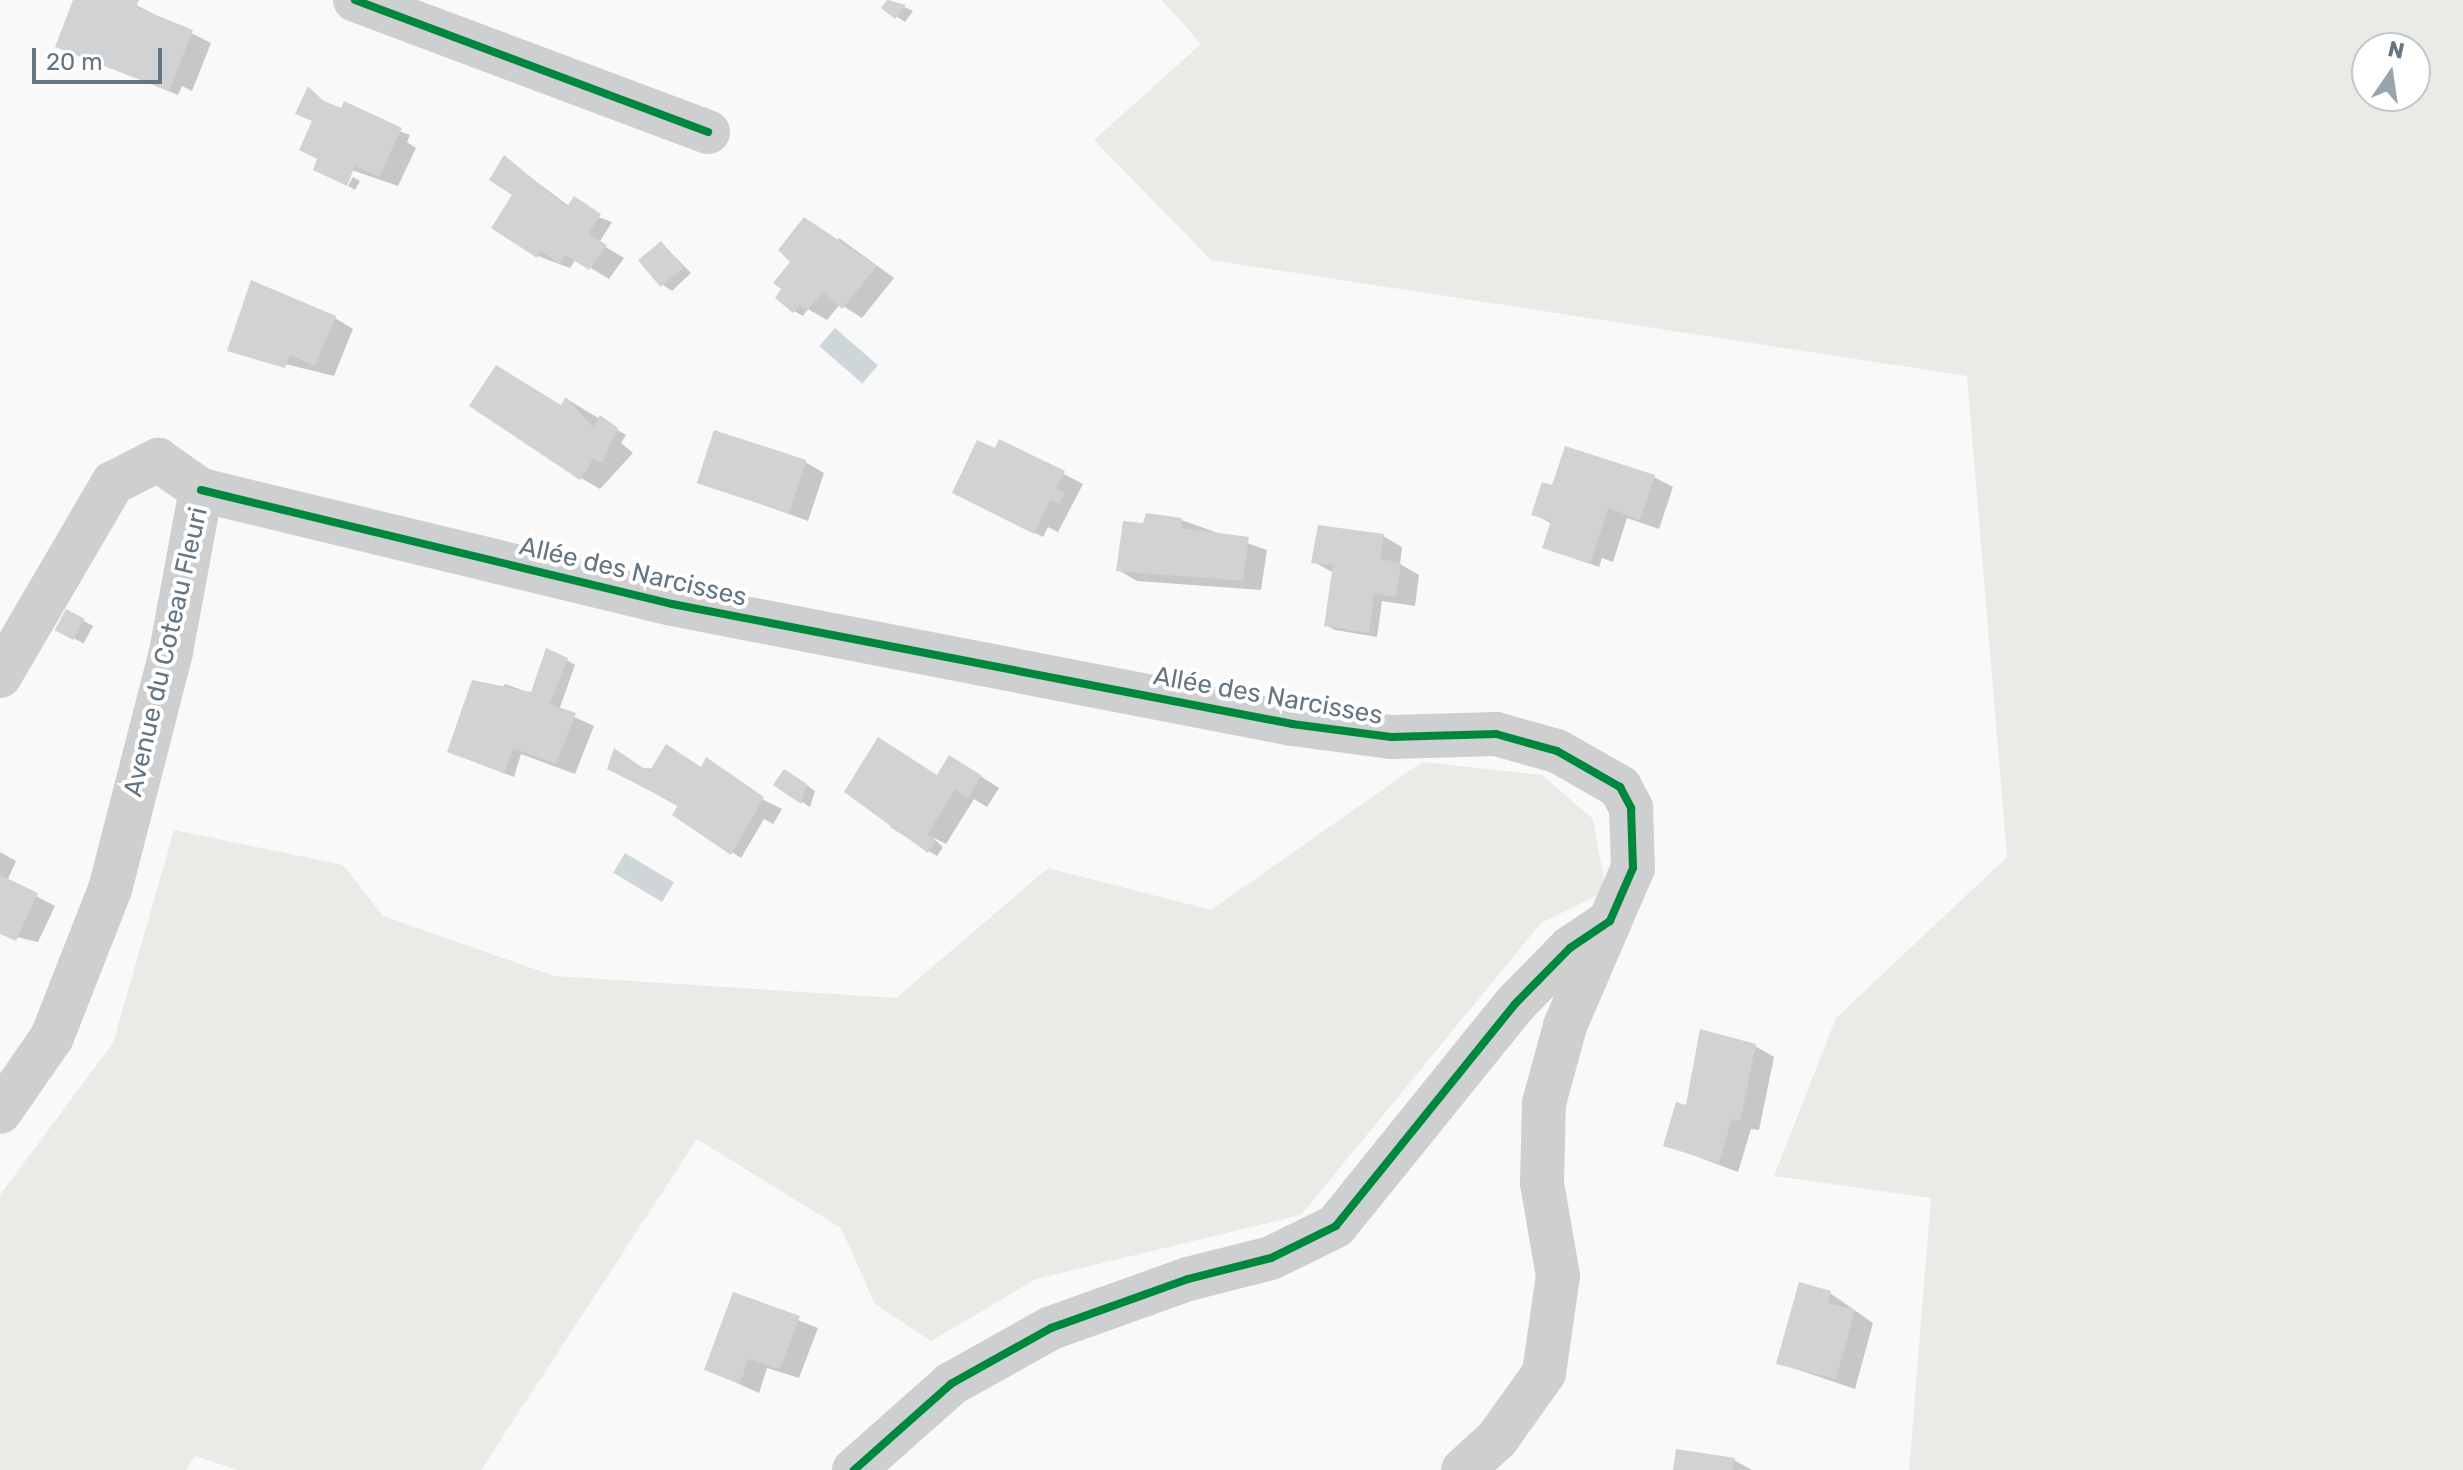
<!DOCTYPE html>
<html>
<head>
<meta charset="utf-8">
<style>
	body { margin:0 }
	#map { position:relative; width:2463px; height:1470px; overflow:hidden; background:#f9f9f9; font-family:Rubik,sans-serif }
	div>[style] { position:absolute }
	.green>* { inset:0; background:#e8ebe6 }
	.water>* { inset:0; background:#ced6d9; transform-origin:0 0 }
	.shadow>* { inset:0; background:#0003; transform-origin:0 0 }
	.building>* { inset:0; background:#d0d2d3; transform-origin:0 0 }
	.street>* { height:44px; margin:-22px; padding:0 22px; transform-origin:22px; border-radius:22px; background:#cecfd0 }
	.cycleway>* { height:8px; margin:-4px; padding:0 4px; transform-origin:4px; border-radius:4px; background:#00873e }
	span { translate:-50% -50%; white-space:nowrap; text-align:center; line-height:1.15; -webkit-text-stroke:8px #fff; paint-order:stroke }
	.street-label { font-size:26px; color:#657683 }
	.north { position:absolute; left:2351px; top:32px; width:80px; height:80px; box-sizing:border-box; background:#fff; border:2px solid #c1c8cd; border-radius:50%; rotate:13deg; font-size:22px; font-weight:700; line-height:32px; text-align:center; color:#657683 }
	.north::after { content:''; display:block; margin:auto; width:28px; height:36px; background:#99a4ac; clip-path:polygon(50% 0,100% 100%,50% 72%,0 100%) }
	.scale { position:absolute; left:32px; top:48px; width:130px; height:36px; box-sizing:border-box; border:4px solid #657683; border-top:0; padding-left:10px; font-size:24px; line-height:28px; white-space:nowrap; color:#657683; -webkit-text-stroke:6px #fff; paint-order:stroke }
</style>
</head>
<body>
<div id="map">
	<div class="green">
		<div style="clip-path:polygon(evenodd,1162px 0,2463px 0,2463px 1470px,1909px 1470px,1931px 1198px,1774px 1176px,1836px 1018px,2007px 857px,1967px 376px,1211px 260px,1094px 140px,1201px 44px,1162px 0,2415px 48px,2415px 96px,2367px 96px,2367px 48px,2415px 48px)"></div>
		<div style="clip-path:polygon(1422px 762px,1542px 775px,1593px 819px,1606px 891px,1541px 923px,1301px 1215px,1036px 1279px,931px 1341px,875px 1304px,841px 1228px,697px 1139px,481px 1470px,238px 1470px,195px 1456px,186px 1470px,0 1470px,0 1195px,113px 1043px,174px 830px,343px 865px,383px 916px,554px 976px,896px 998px,1048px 868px,1211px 910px)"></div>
	</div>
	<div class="water">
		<div style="left:835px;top:328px;width:57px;height:24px;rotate:41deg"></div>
		<div style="left:625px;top:853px;width:57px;height:23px;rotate:31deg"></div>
	</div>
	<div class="shadow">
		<div style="clip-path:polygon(75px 0,126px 0,211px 43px,192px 91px,182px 86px,178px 95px,58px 46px)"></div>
		<div style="clip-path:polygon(889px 0,913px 11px,905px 22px,884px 8px)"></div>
		<div style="clip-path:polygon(309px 88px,328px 105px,410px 135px,407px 142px,416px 148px,398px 186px,320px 159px)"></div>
		<div style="clip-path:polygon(505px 158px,570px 207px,612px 222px,599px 243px,624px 258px,609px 279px,576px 259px,570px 268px,538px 256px)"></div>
		<div style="left:353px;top:177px;width:8px;height:10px;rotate:30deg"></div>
		<div style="clip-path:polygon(839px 238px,894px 278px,862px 318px,840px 304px,827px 320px,808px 309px,803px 316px,794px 311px)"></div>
		<div style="clip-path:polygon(661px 243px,691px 273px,672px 291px,663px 285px)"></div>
		<div style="clip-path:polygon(335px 318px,353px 329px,334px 376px,229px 350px)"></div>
		<div style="clip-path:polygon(567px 399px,626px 435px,621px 443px,633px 453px,600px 489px,581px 478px,562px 407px)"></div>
		<div style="clip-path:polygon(1000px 441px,1083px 484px,1058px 532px,1048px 527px,1043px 537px,964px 497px)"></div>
		<div style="clip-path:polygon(805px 462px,824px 473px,808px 521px,700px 482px)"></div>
		<div style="clip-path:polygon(1654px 477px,1673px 487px,1659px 529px,1627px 518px,1613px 562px,1602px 558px,1599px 567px,1544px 547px,1552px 524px,1534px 514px,1554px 488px)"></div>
		<div style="clip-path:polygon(1181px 520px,1267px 550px,1261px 590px,1137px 581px,1118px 570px,1145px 525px)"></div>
		<div style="clip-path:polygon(1383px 536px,1402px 547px,1400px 564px,1419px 575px,1415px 606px,1382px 601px,1377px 637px,1335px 630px,1326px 625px,1334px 573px,1314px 562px)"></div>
		<div style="left:66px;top:611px;width:31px;height:20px;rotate:29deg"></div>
		<div style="clip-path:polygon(567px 660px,575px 665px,559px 710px,594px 726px,575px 774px,521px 754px,514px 777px,449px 752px,505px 684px,533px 694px)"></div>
		<div style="clip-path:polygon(610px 768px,702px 769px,782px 809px,773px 824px,764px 819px,741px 858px,675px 814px,679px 807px)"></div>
		<div style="clip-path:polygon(968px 768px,999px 788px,987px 807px,974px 799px,946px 844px,932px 837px,943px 847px,937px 856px,890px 827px,938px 777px)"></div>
		<div style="clip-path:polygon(794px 776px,815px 791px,810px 807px,776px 785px)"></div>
		<div style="clip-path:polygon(0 852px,16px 861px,7px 881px,55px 906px,38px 942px,0 933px)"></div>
		<div style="clip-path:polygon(1755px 1046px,1774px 1057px,1759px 1130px,1751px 1129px,1738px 1172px,1666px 1145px,1686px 1107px)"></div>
		<div style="clip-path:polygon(1830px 1293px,1873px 1323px,1855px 1389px,1778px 1363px)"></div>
		<div style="clip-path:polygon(734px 1295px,818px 1328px,799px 1378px,767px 1368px,759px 1393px,706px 1369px)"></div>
		<div style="clip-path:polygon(1734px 1460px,1752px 1470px,1675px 1470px)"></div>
	</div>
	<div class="building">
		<div style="clip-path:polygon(73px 0,139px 0,136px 7px,193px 30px,169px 91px,55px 47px)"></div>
		<div style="clip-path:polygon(887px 0,906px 5px,895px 19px,881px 8px)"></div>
		<div style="clip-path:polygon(308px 86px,322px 100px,341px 108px,344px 101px,402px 128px,379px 177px,355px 166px,347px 186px,313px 170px,317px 159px,299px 150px,312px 121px,295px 114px)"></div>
		<div style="clip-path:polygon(504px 155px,567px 207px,574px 196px,601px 214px,588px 234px,607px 245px,589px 270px,566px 255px,560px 264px,541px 251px,537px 258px,491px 228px,512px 195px,489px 180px)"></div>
		<div style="clip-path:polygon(804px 217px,877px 266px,842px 309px,823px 292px,807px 311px,799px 305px,793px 313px,775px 298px,781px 289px,773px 283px,790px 262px,778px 250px)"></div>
		<div style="left:661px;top:241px;width:35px;height:30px;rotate:50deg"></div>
		<div style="clip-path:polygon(251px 280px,336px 316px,315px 366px,290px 355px,285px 368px,227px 351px)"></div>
		<div style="clip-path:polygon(496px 365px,561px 405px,566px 397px,593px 427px,600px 415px,618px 428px,602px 463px,593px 459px,580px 480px,469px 406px)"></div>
		<div style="left:714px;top:430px;width:97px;height:56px;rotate:18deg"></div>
		<div style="clip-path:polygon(999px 439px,1065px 471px,1056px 488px,1065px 493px,1060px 504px,1050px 500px,1034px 534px,952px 493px,977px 440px,995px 448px)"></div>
		<div style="clip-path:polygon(1565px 446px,1655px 475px,1640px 520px,1608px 508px,1590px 564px,1542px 548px,1551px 521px,1531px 515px,1542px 482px,1552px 485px)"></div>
		<div style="clip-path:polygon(1146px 513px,1182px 518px,1181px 528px,1249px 537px,1243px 581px,1116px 571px,1123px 521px,1143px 523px)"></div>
		<div style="clip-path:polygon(1318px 525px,1384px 534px,1380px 559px,1401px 563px,1396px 597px,1374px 593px,1369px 633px,1324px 626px,1333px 565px,1311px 563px)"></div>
		<div style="left:66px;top:609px;width:21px;height:24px;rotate:28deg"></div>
		<div style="clip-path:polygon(546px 648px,568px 658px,550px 704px,576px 713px,556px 764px,513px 748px,504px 773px,447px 752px,472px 680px,531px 692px)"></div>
		<div style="clip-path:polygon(878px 737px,937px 775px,949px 755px,981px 775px,968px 798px,955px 789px,927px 835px,935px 841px,928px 853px,844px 792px)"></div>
		<div style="clip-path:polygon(666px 744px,701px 767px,706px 757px,764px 797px,731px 855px,672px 815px,678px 805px,607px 769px,614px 748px,649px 772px)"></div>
		<div style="clip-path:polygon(784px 769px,807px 784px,801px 804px,773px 785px)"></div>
		<div style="clip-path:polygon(0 875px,38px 893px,16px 941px,0 934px)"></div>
		<div style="clip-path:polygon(1700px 1029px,1756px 1044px,1740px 1121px,1732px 1119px,1719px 1163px,1663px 1146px,1676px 1102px,1686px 1105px)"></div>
		<div style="clip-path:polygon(1799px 1282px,1831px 1291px,1828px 1303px,1855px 1310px,1836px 1379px,1776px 1364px)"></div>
		<div style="clip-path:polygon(733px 1292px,800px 1316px,780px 1369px,748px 1359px,740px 1384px,704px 1370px)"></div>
		<div style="clip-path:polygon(1676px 1449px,1735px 1458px,1733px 1470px,1673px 1470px)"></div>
	</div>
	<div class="street">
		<div style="left:355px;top:0;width:377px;rotate:20.5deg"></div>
		<div style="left:201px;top:490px;width:485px;rotate:13.6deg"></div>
		<div style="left:672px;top:604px;width:632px;rotate:10.95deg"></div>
		<div style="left:1292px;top:724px;width:100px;rotate:7.5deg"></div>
		<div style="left:1391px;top:737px;width:105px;rotate:-1.6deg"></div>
		<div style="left:1496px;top:734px;width:63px;rotate:15.6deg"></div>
		<div style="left:1557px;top:751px;width:73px;rotate:29.7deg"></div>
		<div style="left:1620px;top:787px;width:24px;rotate:62deg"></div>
		<div style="left:1631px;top:808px;width:60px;rotate:88.1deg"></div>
		<div style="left:1633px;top:868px;width:58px;rotate:113.5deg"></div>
		<div style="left:1610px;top:921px;width:48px;rotate:146deg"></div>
		<div style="left:1570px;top:948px;width:78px;rotate:134.5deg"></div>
		<div style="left:1515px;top:1004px;width:285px;rotate:128.9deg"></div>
		<div style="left:1336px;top:1226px;width:72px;rotate:153.8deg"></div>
		<div style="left:1271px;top:1258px;width:86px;rotate:165.8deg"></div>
		<div style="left:1188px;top:1279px;width:145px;rotate:160.3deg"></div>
		<div style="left:1051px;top:1328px;width:115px;rotate:150.8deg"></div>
		<div style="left:951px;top:1384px;width:130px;rotate:138.4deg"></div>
		<div style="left:0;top:676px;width:224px;rotate:-59.7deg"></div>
		<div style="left:113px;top:483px;width:51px;rotate:-27.1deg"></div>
		<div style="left:158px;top:460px;width:52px;rotate:34.9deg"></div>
		<div style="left:201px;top:490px;width:165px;rotate:100.5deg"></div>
		<div style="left:171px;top:652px;width:245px;rotate:104.4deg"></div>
		<div style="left:110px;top:889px;width:159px;rotate:111.4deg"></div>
		<div style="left:52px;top:1037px;width:91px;rotate:124.7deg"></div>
		<div style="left:1463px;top:1470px;width:46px;rotate:-42.4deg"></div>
		<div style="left:1497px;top:1439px;width:81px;rotate:-54.5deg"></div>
		<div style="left:1544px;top:1373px;width:98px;rotate:-81.8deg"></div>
		<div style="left:1558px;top:1276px;width:94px;rotate:-99.8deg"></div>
		<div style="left:1542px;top:1183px;width:80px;rotate:-88.6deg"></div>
		<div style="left:1544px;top:1103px;width:80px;rotate:-74.7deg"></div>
		<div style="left:1565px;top:1026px;width:114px;rotate:-66.8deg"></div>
	</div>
	<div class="cycleway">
		<div style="left:355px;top:0;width:377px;rotate:20.5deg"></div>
		<div style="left:201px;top:490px;width:485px;rotate:13.6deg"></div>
		<div style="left:672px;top:604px;width:632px;rotate:10.95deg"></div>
		<div style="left:1292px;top:724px;width:100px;rotate:7.5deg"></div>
		<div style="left:1391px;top:737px;width:105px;rotate:-1.6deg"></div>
		<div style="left:1496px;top:734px;width:63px;rotate:15.6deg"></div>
		<div style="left:1557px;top:751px;width:73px;rotate:29.7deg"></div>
		<div style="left:1620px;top:787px;width:24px;rotate:62deg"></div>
		<div style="left:1631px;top:808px;width:60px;rotate:88.1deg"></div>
		<div style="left:1633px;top:868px;width:58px;rotate:113.5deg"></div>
		<div style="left:1610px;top:921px;width:48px;rotate:146deg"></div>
		<div style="left:1570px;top:948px;width:78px;rotate:134.5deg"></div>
		<div style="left:1515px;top:1004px;width:285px;rotate:128.9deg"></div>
		<div style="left:1336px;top:1226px;width:72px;rotate:153.8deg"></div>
		<div style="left:1271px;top:1258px;width:86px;rotate:165.8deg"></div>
		<div style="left:1188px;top:1279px;width:145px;rotate:160.3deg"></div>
		<div style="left:1051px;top:1328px;width:115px;rotate:150.8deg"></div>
		<div style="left:951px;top:1384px;width:130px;rotate:138.4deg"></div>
	</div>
	<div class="street-label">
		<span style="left:633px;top:572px;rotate:13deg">Allée des Narcisses</span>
		<span style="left:166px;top:652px;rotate:-77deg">Avenue du Coteau Fleuri</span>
		<span style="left:1268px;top:696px;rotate:10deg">Allée des Narcisses</span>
	</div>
	<div class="north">N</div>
	<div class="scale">20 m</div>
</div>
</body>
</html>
